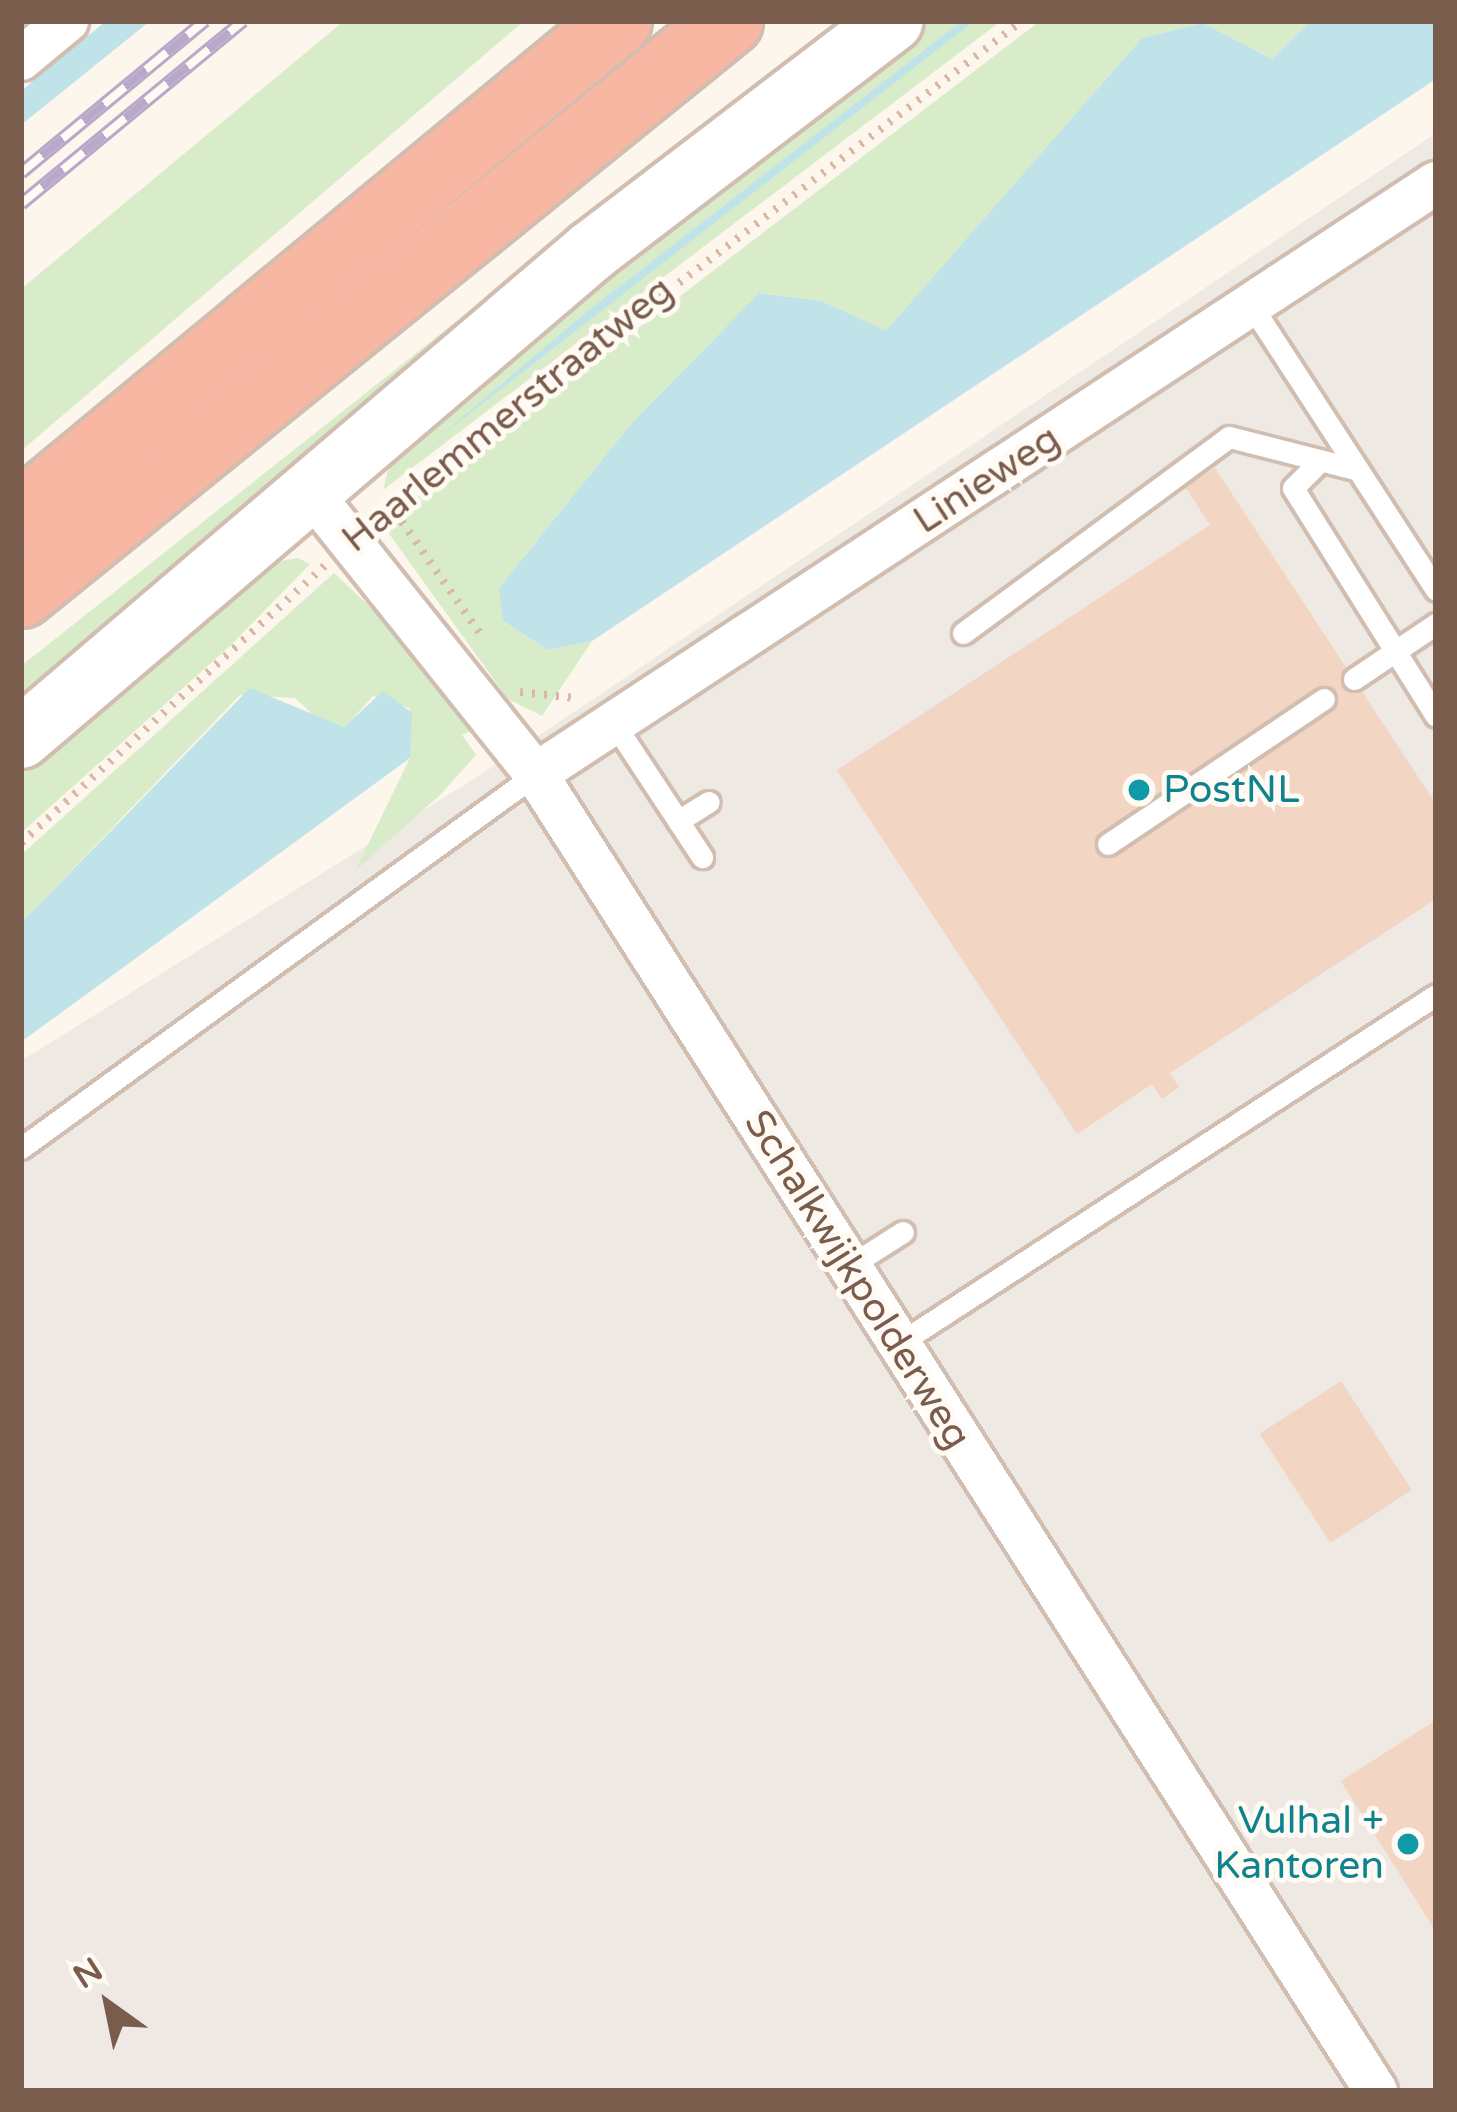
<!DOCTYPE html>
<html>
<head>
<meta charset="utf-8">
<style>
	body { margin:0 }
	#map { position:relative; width:1457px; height:2112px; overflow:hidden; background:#fdf6ec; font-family:"Varela Round",sans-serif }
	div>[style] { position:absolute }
	.industrial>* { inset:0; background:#efe9e4 }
	.green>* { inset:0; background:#d8ecc9 }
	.water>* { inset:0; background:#bfe3e8 }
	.building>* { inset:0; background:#f3d5c3; transform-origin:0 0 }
	.path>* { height:8px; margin-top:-4px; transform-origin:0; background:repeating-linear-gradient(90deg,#d9b8a5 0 3px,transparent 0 12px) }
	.roads { filter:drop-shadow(3px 0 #d1beb0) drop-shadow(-3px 0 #d1beb0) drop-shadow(0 3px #d1beb0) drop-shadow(0 -3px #d1beb0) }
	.service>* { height:21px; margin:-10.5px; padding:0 10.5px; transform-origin:10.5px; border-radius:10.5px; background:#fff }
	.minor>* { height:42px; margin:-21px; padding:0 21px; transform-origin:21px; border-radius:21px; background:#fff }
	.secondary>* { height:60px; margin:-30px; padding:0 30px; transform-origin:30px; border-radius:30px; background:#fff }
	.motorway>* { height:66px; margin:-33px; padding:0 33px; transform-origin:33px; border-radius:33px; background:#f7b7a3 }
	.rail>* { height:14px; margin-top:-7px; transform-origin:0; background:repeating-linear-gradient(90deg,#fffaf3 0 27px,#b9a8c9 0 54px); box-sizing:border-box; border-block:3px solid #b9a8c9 }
	.dots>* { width:33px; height:33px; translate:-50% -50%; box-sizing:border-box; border:6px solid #fffaf3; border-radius:50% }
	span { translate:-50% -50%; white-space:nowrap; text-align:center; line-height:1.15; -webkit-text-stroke:10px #fffaf3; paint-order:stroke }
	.street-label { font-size:39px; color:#7a5c4d }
	.culture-label { font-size:39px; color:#0d838f }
	.left { translate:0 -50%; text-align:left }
	.right { translate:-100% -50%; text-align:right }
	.frame { position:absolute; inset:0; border:24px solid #7a5c4d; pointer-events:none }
	.north { position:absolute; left:48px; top:1944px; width:120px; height:120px; -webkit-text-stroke:9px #fffaf3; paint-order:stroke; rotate:327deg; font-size:33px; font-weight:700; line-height:48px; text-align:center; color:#7a5c4d }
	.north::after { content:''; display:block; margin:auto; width:42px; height:54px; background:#7a5c4d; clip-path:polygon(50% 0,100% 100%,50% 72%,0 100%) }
</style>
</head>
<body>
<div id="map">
	<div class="industrial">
		<div style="clip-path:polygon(1436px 133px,1436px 2091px,21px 2091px,21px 1061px,480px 775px)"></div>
	</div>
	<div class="green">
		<div style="clip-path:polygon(344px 21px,524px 21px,21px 451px,21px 289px)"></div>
		<div style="clip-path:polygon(926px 21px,1001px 21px,383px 490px,392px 455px)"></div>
		<div style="clip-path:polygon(1040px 21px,1310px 21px,1272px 59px,1203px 23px,1142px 38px,886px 332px,822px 301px,759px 293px,630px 425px,499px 588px,504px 622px,548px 650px,592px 641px,542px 716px,508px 699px,382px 524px)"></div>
		<div style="clip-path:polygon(501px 298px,21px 708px,21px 666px,482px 301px)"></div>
		<div style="clip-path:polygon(298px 558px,310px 564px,231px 645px,21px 833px,21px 764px,274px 562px)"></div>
		<div style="clip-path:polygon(334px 573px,423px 656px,477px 728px,462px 735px,476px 755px,441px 794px,355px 871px,410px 758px,409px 708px,373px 696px,345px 727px,322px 723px,295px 698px,240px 695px,21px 923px,21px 855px)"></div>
	</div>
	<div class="water">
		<div style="clip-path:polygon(106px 21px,150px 21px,21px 125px,21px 91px)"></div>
		<div style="clip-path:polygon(962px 21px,974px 21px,438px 438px,584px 314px)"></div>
		<div style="clip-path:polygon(1310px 21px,1436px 21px,1436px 79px,592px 641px,548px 650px,503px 621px,499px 588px,630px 425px,759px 293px,822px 301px,886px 331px,1142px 38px,1203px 23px,1272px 59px)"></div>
		<div style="clip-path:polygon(250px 688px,344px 727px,383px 691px,412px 713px,410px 758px,21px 1042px,21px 923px)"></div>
	</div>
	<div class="building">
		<div style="clip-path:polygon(1215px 468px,1436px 804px,1436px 899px,1170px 1073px,1179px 1087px,1162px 1099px,1152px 1084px,1077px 1134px,837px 770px,1210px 525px,1185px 487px)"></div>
		<div style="left:1341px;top:1381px;width:130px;height:97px;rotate:57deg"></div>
		<div style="clip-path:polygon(1436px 1720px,1436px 1932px,1341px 1781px)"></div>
	</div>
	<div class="path">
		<div style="left:388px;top:502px;width:162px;rotate:55deg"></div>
		<div style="left:374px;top:516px;width:815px;rotate:-37.38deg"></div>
		<div style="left:520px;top:692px;width:55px;rotate:6.2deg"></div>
		<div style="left:21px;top:843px;width:412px;rotate:-42.4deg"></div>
	</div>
	<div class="roads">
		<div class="service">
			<div style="left:1253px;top:308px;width:336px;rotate:57deg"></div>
			<div style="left:1315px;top:466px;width:31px;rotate:135deg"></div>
			<div style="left:1293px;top:488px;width:269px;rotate:57.9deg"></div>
			<div style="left:963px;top:633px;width:330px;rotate:-36.4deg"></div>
			<div style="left:1229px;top:437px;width:133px;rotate:14.3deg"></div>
			<div style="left:1354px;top:679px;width:99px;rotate:-33.9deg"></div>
			<div style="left:613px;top:722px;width:162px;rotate:56.6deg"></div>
			<div style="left:678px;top:821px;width:36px;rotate:-32deg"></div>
			<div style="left:1108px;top:844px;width:260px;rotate:-33.9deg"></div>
			<div style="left:21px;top:1148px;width:636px;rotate:-35.99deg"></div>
			<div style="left:848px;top:1267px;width:65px;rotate:-32.5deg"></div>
			<div style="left:898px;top:1344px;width:641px;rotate:-32.97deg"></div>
		</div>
		<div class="minor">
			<div style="left:21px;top:59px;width:60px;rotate:-39.6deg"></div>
			<div style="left:309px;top:490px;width:364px;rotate:51.4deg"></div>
			<div style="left:536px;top:774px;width:1562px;rotate:57.47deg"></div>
			<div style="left:536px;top:774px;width:1077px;rotate:-33.29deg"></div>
		</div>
		<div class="secondary">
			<div style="left:21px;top:738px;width:752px;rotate:-40.47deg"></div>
			<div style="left:593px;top:250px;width:377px;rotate:-37.4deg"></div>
		</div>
		<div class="motorway">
			<div style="left:21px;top:515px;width:775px;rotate:-39.61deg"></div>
			<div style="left:21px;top:594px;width:911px;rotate:-38.98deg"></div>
		</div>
	</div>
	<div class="rail">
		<div style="left:21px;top:173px;width:239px;rotate:-39.6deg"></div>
		<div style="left:21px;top:204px;width:288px;rotate:-39.5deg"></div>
	</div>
	<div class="dots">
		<div style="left:1139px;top:790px;background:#0f9aa8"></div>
		<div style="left:1408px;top:1844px;background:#0f9aa8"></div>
	</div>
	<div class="street-label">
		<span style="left:508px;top:415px;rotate:-39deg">Haarlemmerstraatweg</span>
		<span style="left:987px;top:480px;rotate:-33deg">Linieweg</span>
		<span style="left:857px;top:1280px;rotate:58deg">Schalkwijkpolderweg</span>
	</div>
	<div class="culture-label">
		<span class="left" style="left:1163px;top:790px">PostNL</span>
		<span class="right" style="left:1384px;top:1844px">Vulhal +<br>Kantoren</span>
	</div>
	<div class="frame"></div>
	<div class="north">N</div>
</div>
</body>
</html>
